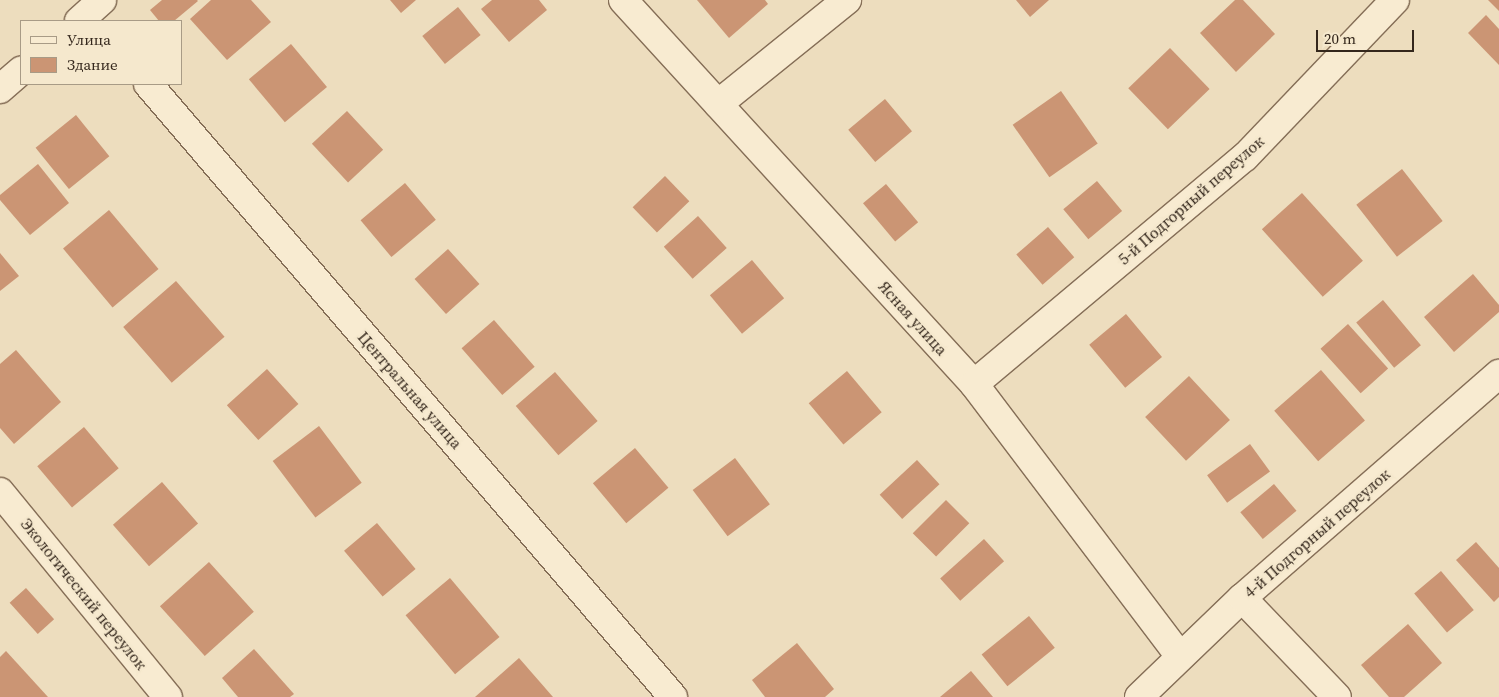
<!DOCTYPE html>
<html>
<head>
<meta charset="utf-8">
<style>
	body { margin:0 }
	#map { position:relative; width:1499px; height:697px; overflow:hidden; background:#edddbe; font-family:"Source Serif 4",serif }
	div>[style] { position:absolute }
	.building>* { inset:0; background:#cb9574; transform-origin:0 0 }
	.roads { filter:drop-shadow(1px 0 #856e57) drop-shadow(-1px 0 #856e57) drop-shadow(0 1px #856e57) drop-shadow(0 -1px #856e57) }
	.minor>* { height:28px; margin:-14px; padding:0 14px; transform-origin:14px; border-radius:14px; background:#f8ebd1 }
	span { translate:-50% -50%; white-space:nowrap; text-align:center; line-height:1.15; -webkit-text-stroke:4.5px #f5e8cd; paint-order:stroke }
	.street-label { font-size:16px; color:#34271c }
	.legend { position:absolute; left:20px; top:20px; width:162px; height:65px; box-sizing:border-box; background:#f5e8cd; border:1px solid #a89b86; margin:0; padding:6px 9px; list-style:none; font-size:15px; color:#34271c }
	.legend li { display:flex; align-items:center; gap:10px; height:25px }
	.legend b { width:25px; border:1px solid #a89b86 }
	.scale { position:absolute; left:1316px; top:30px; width:98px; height:22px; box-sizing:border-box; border:2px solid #34271c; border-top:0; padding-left:6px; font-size:15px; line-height:18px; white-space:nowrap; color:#34271c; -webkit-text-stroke:4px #f5e8cd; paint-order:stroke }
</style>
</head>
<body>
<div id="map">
	<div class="building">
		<div style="clip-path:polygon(162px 0,197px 0,198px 1px,174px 21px,159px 21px,150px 10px)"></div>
		<div style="clip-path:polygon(211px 0,251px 0,271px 22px,227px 60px,190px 19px)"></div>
		<div style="clip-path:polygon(390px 0,416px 0,401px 13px)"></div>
		<div style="clip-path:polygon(492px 0,539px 0,547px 10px,509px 42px,481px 9px)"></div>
		<div style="clip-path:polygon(697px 0,765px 0,768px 4px,729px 38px)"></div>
		<div style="clip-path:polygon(1016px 0,1049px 0,1030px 17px)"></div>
		<div style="clip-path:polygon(1235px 0,1243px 0,1275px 34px,1236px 72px,1200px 33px)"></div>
		<div style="clip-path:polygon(1488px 0,1499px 0,1499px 11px)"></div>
		<div style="left:458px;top:7px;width:36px;height:46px;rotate:51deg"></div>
		<div style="clip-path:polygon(1486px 15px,1499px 29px,1499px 65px,1468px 33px)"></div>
		<div style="left:291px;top:44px;width:56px;height:55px;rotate:50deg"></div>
		<div style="left:1170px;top:48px;width:57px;height:58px;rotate:46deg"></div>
		<div style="left:1061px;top:91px;width:64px;height:59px;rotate:55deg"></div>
		<div style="left:885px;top:99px;width:42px;height:48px;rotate:50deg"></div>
		<div style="left:347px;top:111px;width:53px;height:48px;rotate:47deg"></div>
		<div style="left:76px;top:115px;width:53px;height:52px;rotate:51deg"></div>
		<div style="clip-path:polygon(38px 164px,69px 203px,30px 235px,0 200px,0 195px)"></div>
		<div style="left:1402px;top:169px;width:66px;height:58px;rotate:52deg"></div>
		<div style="left:665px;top:176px;width:35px;height:45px;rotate:46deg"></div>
		<div style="left:1097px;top:181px;width:39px;height:44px;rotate:50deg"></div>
		<div style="left:405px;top:183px;width:48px;height:58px;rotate:50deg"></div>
		<div style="left:886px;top:184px;width:50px;height:30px;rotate:50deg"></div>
		<div style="left:1302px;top:193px;width:91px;height:54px;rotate:48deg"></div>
		<div style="left:109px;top:210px;width:77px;height:60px;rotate:50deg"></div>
		<div style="left:698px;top:216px;width:43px;height:46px;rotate:48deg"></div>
		<div style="left:1048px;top:227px;width:40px;height:42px;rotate:49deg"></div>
		<div style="left:448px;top:249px;width:47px;height:45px;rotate:48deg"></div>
		<div style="clip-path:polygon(0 253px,19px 276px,0 291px)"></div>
		<div style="left:752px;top:260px;width:50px;height:55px;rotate:50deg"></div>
		<div style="clip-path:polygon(1473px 274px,1499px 305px,1499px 312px,1454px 352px,1424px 317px)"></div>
		<div style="left:176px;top:281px;width:74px;height:70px;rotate:49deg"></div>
		<div style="left:1383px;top:300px;width:59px;height:35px;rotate:50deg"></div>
		<div style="left:1126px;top:314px;width:56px;height:48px;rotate:50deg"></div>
		<div style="left:494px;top:320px;width:62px;height:43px;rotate:49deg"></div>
		<div style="left:1348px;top:324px;width:60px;height:37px;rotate:48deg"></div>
		<div style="clip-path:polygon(16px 350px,61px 402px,14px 444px,0 428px,0 364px)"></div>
		<div style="left:267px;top:369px;width:47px;height:54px;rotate:48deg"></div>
		<div style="left:1321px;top:370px;width:67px;height:62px;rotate:49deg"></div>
		<div style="left:847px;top:371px;width:54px;height:50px;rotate:50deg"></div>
		<div style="left:555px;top:372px;width:65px;height:52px;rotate:49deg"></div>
		<div style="left:1189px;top:376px;width:60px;height:60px;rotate:47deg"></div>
		<div style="left:319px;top:426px;width:71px;height:58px;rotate:53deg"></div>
		<div style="left:84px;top:427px;width:54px;height:61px;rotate:50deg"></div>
		<div style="left:1250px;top:444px;width:34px;height:53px;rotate:54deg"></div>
		<div style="left:635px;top:448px;width:52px;height:55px;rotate:50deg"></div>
		<div style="left:735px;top:458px;width:58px;height:53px;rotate:53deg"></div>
		<div style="left:917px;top:460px;width:33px;height:51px;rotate:47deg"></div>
		<div style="left:162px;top:482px;width:55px;height:65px;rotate:49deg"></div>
		<div style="left:1274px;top:484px;width:35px;height:44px;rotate:50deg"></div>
		<div style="left:946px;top:500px;width:33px;height:47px;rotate:45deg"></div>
		<div style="left:377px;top:523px;width:60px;height:43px;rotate:50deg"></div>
		<div style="left:984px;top:539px;width:30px;height:59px;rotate:48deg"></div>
		<div style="clip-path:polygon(1476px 542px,1499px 568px,1499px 597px,1494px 602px,1456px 560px)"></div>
		<div style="left:209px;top:562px;width:67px;height:66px;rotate:48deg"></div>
		<div style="left:1441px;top:571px;width:51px;height:35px;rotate:50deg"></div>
		<div style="left:450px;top:578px;width:77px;height:58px;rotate:50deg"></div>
		<div style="left:26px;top:588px;width:42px;height:22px;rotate:48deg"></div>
		<div style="left:1029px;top:616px;width:41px;height:61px;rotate:51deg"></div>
		<div style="clip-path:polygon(1408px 624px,1442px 663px,1404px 697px,1389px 697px,1361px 665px)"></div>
		<div style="clip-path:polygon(797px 643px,834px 689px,825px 697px,765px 697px,752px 680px)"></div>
		<div style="clip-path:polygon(254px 649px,294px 694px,290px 697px,238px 697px,222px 678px)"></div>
		<div style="clip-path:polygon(6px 651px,48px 697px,0 697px,0 657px)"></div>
		<div style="clip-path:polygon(519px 658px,553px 697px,475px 697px)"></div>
		<div style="clip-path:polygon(971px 671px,993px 697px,940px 697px)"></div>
	</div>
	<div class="roads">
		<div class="minor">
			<div style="left:623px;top:0;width:520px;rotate:47.57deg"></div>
			<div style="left:974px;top:384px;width:341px;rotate:52.9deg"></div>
			<div style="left:79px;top:21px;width:31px;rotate:-42deg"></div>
			<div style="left:148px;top:84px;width:807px;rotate:49.42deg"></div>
			<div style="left:0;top:89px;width:28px;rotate:-41deg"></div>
			<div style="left:718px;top:104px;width:166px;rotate:-38.9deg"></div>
			<div style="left:974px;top:384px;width:354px;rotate:-40deg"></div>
			<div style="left:1245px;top:157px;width:217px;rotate:-46.3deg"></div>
			<div style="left:0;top:492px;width:265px;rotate:50.7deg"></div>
			<div style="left:1242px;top:598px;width:137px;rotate:46.2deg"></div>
			<div style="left:1139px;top:697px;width:143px;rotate:-43.9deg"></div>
			<div style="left:1242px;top:598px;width:341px;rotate:-41.1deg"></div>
		</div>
	</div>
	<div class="street-label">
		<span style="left:1191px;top:200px;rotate:-41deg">5-й Подгорный переулок</span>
		<span style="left:913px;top:318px;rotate:48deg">Ясная улица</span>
		<span style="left:410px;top:390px;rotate:49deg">Центральная улица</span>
		<span style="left:1317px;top:533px;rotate:-41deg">4-й Подгорный переулок</span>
		<span style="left:84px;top:594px;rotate:51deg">Экологический переулок</span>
	</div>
	<ul class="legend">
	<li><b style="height:6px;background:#f8ebd1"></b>Улица</li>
	<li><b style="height:14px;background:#cb9574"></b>Здание</li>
	</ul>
	<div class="scale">20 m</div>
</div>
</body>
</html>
